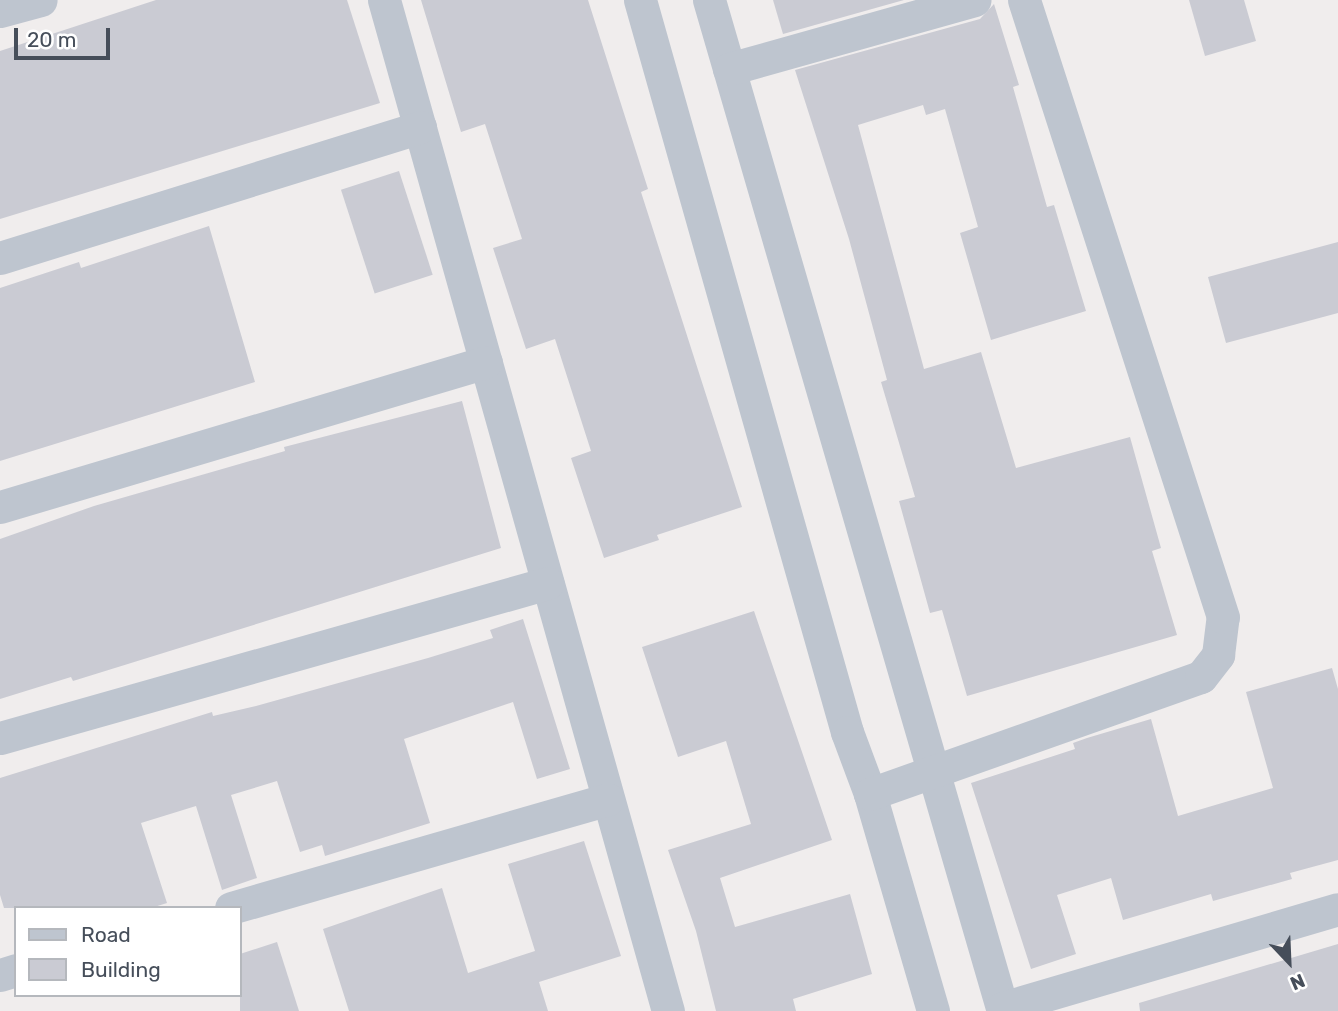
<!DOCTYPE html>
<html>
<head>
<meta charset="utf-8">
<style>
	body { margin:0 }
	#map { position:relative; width:1338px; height:1011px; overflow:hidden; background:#f0eded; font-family:Rubik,sans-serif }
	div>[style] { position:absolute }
	.building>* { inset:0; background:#cacbd3; transform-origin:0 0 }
	.minor>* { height:33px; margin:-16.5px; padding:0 16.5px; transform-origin:16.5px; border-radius:16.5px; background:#bec5cf }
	span { translate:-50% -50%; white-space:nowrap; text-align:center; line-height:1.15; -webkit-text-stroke:5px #fff; paint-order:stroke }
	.legend { position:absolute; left:14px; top:906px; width:228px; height:91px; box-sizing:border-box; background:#fff; border:2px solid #b5b8bd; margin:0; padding:9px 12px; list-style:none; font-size:21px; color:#464e5a }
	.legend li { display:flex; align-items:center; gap:14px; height:35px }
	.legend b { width:35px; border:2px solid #b5b8bd }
	.north { position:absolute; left:1254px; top:927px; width:70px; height:70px; -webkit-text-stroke:5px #fff; paint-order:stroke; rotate:157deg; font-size:19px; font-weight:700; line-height:28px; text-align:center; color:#464e5a }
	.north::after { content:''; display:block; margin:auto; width:24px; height:32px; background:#464e5a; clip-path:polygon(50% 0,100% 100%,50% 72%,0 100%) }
	.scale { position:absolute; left:14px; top:28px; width:96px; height:32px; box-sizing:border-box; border:4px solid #464e5a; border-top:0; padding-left:9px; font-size:21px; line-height:24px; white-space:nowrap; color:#464e5a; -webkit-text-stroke:5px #fff; paint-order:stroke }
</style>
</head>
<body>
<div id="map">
	<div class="building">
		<div style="clip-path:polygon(156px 0,347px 0,380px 103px,0 219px,0 51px)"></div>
		<div style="clip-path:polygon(421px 0,588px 0,648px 189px,641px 192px,742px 507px,657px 535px,659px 540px,604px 558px,571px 458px,591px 451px,555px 339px,526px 349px,493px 248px,522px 239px,485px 124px,461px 132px)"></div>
		<div style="clip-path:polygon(773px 0,904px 0,783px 34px)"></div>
		<div style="clip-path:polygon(1189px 0,1244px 0,1256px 41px,1205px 56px)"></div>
		<div style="clip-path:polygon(994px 4px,1019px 85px,1013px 87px,1047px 207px,1054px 205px,1086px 311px,991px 340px,960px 233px,978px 227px,945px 109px,926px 115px,923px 105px,858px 125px,924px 369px,981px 352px,1016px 468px,1130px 437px,1161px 548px,1152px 551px,1177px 635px,967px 696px,942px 610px,930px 613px,899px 501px,915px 497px,881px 382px,887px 380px,849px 239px,795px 70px,980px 19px)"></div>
		<div style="left:399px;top:171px;width:109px;height:61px;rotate:72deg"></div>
		<div style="clip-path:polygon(209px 226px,255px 382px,0 461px,0 288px,79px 262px,81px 268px)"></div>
		<div style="clip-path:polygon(1338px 242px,1338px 313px,1226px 343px,1208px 277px)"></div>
		<div style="clip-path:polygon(462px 401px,501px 548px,73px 681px,71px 677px,0 699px,0 539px,94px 506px,285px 451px,284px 447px)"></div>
		<div style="clip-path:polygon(754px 611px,832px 840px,720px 878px,735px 927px,850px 894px,872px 974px,793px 999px,796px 1011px,716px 1011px,696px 931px,668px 850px,751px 824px,726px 741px,678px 757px,642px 647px)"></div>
		<div style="clip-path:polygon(523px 619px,570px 769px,537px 779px,513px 702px,404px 739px,430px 823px,325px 856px,322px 845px,300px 852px,277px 781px,231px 795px,257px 878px,222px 890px,196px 806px,141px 823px,167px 903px,151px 908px,4px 908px,0 895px,0 778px,212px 712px,213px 716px,256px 706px,428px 658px,493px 638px,490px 630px)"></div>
		<div style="clip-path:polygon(1332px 668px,1338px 689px,1338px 860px,1290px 873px,1292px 879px,1213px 901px,1211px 894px,1123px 920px,1111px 878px,1057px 895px,1076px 954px,1031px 969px,971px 783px,1075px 749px,1073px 743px,1087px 738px,1151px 719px,1178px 816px,1273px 788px,1246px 692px)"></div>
		<div style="clip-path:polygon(584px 841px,621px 956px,539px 982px,548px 1011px,349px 1011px,323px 929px,442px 888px,468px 973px,535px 951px,508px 864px)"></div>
		<div style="clip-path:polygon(277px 942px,299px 1011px,240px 1011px,240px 954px)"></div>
		<div style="clip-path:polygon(1338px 944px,1338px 1011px,1140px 1011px,1139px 1003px)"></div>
	</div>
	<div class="minor">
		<div style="left:384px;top:0;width:1050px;rotate:74.31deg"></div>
		<div style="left:640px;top:0;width:761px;rotate:74.21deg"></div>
		<div style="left:847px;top:732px;width:66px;rotate:69.6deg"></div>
		<div style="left:870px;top:794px;width:226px;rotate:73.8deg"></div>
		<div style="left:709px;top:0;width:1053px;rotate:73.79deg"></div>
		<div style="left:0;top:11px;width:42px;rotate:-15deg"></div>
		<div style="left:729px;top:69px;width:255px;rotate:-15.7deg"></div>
		<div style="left:0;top:258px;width:440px;rotate:-17.3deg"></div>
		<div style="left:0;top:507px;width:507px;rotate:-16.61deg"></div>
		<div style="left:0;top:738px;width:569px;rotate:-15.79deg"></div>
		<div style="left:870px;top:794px;width:351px;rotate:-19.5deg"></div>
		<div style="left:1201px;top:677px;width:28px;rotate:-52deg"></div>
		<div style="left:1218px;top:655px;width:38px;rotate:-83deg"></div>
		<div style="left:1223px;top:617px;width:648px;rotate:-107.88deg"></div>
		<div style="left:231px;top:908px;width:392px;rotate:-16.1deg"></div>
		<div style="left:0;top:975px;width:17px;rotate:-17deg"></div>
		<div style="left:1002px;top:1008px;width:350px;rotate:-16.4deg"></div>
	</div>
	<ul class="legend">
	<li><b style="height:9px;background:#bec5cf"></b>Road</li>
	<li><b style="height:19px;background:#cacbd3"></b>Building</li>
	</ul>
	<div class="north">N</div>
	<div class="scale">20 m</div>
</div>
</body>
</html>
